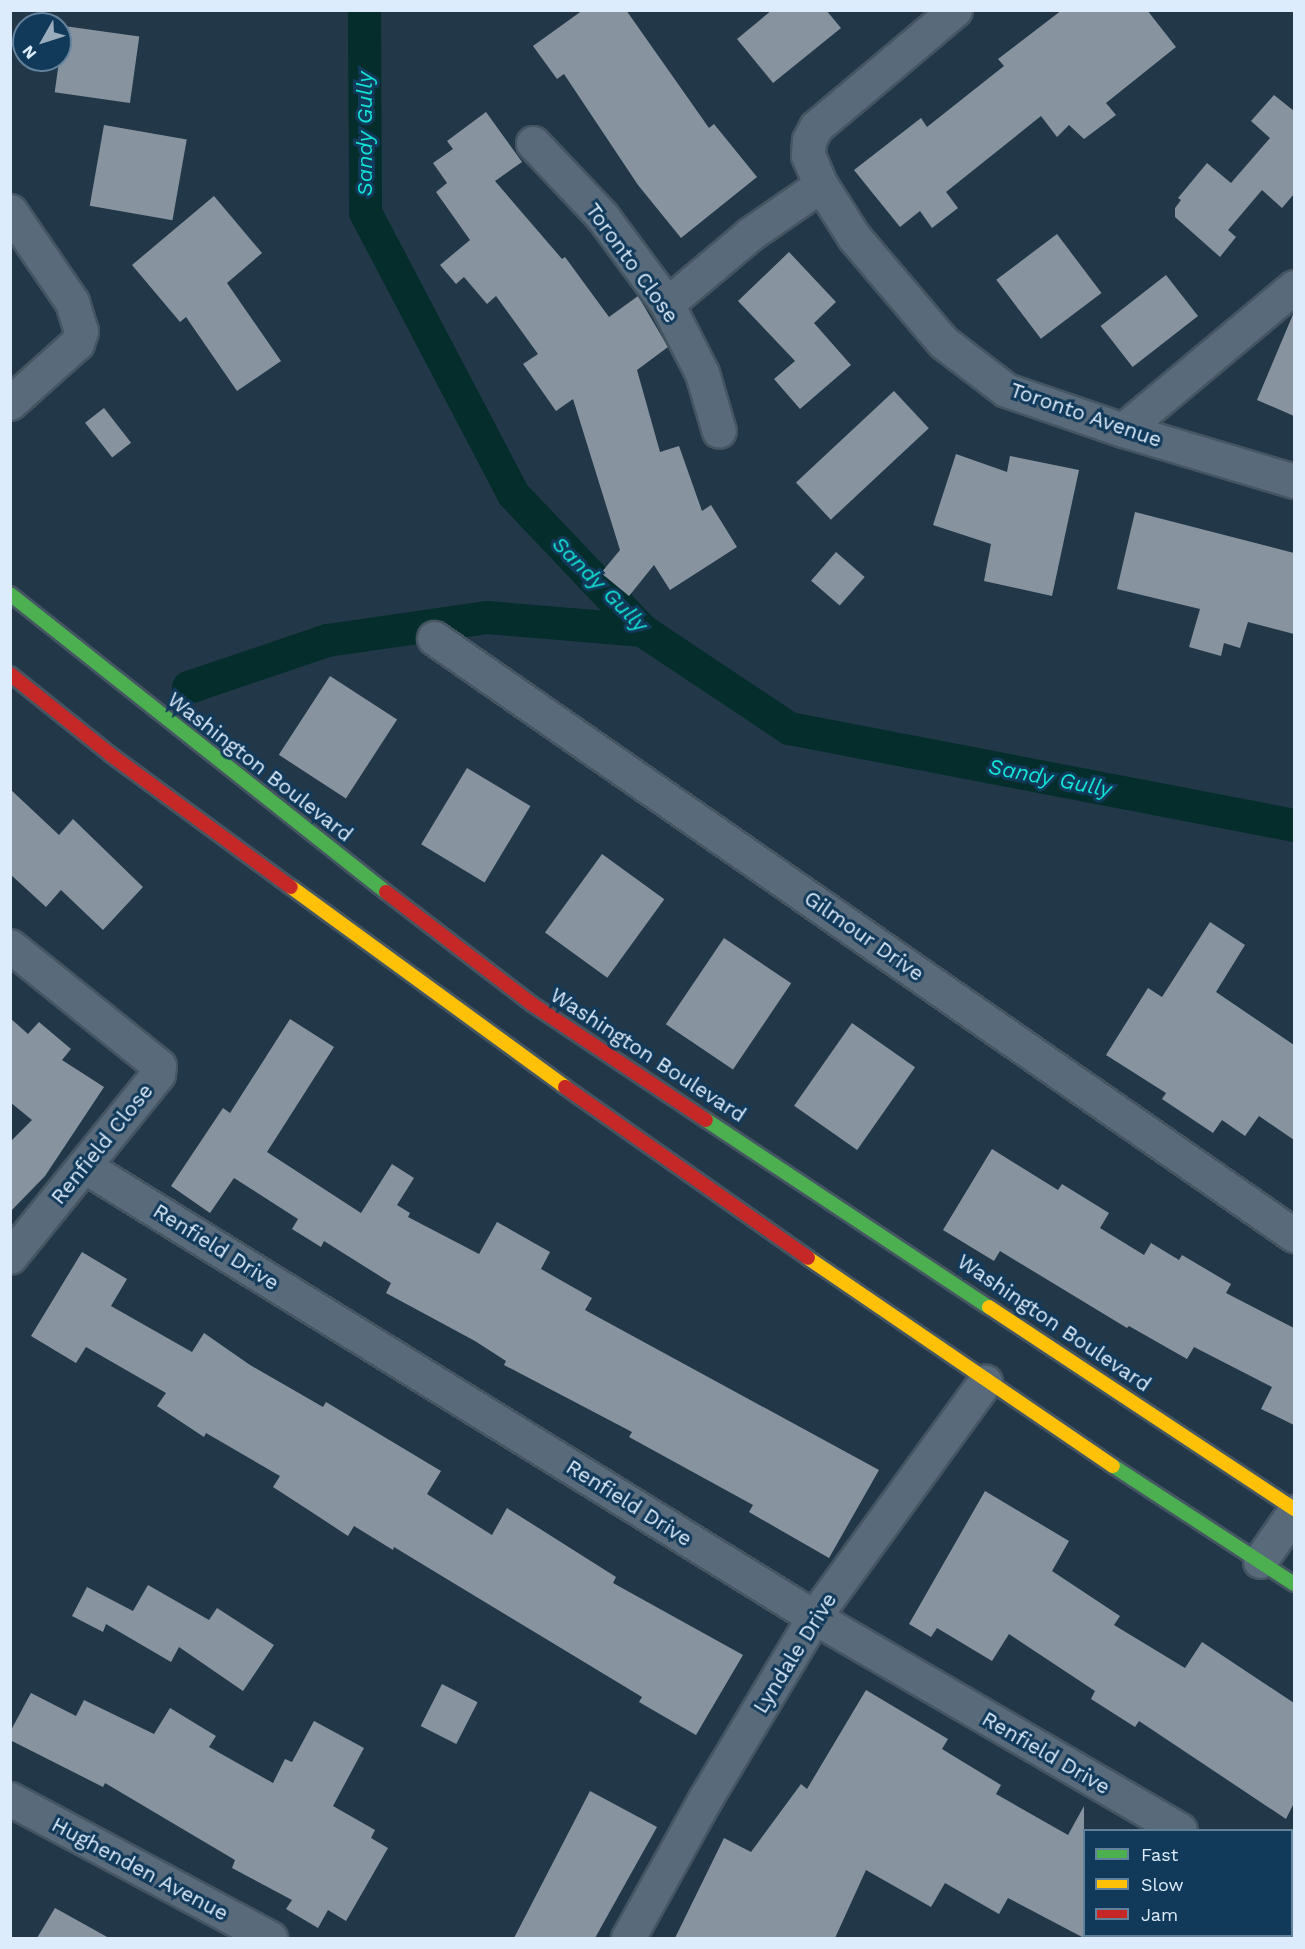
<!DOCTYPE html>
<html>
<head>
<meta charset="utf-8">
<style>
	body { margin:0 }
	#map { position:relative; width:1305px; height:1949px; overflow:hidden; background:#223849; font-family:"Work Sans",sans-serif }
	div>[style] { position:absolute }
	.canal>* { height:33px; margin:-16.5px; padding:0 16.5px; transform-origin:16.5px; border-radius:16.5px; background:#052d2c }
	.building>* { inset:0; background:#8794a0; transform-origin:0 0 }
	.roads { filter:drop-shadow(2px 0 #455562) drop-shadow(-2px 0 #455562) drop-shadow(0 2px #455562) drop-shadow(0 -2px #455562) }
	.street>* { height:33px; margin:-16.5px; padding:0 16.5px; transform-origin:16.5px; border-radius:16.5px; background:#596b7b }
	.fast>* { height:14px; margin:-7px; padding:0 7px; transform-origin:7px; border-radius:7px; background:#4caf50 }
	.slow>* { height:14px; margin:-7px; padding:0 7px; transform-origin:7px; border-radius:7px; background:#ffc107 }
	.jam>* { height:14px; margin:-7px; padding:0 7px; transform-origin:7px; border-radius:7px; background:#c62828 }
	span { translate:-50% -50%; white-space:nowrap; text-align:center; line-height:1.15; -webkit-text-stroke:6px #11395a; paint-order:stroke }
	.street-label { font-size:21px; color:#dcecfc }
	.water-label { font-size:22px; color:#14e2d5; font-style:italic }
	.frame { position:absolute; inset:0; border:12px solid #dcecfc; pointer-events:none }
	.legend { position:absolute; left:1083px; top:1829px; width:210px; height:108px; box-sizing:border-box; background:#11395a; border:2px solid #62819b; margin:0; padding:8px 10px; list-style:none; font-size:18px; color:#dcecfc }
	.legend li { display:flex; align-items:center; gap:12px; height:30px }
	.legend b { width:30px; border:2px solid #62819b }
	.north { position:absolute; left:12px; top:12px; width:60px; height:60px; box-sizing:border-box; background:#11395a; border:2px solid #62819b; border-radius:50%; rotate:231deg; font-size:16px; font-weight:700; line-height:24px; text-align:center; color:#dcecfc }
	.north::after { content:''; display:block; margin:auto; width:21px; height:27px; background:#9badbd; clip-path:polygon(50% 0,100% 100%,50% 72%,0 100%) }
</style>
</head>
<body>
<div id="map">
	<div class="canal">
		<div style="left:364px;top:10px;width:202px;rotate:89.7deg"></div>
		<div style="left:365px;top:212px;width:318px;rotate:62.3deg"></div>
		<div style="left:513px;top:494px;width:187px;rotate:46.5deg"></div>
		<div style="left:642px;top:630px;width:177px;rotate:33.7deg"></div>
		<div style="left:789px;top:728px;width:514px;rotate:10.87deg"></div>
		<div style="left:188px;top:687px;width:147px;rotate:-18.7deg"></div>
		<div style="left:327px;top:640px;width:162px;rotate:-8.2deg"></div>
		<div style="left:487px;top:617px;width:156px;rotate:4.8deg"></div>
	</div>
	<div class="building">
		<div style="clip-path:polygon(583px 10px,626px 10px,709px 128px,714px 124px,757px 177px,681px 238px,638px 185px,564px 74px,557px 79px,533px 46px)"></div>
		<div style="clip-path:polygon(772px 10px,826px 10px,841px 28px,773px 83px,737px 39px)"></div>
		<div style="clip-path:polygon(1062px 10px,1147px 10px,1176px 47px,1106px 103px,1116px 115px,1084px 139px,1069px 125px,1057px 137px,1041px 116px,946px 192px,958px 208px,932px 228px,920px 211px,900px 227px,854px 170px,921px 118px,927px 127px,1004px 66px,998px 59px)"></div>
		<div style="left:64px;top:26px;width:76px;height:67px;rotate:8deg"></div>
		<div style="clip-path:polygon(1274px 95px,1294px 111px,1294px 194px,1282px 208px,1262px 190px,1228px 230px,1236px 237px,1220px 257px,1175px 217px,1175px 208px,1181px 200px,1178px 198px,1207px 163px,1231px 183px,1270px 138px,1251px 121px)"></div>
		<div style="clip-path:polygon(486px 112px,522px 162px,495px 181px,562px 259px,565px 257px,609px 317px,638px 296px,668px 347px,637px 370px,660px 452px,679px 446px,702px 511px,711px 505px,737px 547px,670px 590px,654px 565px,629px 596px,601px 573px,620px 550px,573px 399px,556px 411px,523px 364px,538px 354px,496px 296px,487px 304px,464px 277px,456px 284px,440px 265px,470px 240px,436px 192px,447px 183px,433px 163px,453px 149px,447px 141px)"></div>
		<div style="left:104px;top:125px;width:84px;height:82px;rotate:10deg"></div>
		<div style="clip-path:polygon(214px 196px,262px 253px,227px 283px,281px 361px,237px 391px,186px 317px,180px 322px,132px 265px)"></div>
		<div style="left:1057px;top:234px;width:74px;height:76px;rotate:53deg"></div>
		<div style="clip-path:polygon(789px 252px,836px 302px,814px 323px,851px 365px,800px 409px,774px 379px,795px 361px,738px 301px)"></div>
		<div style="left:1166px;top:275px;width:52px;height:83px;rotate:52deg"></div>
		<div style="clip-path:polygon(1294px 312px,1294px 416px,1257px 400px)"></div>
		<div style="left:894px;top:391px;width:51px;height:134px;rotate:47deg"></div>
		<div style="left:104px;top:408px;width:44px;height:24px;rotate:52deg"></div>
		<div style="clip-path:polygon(956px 454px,1007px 472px,1010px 456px,1079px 470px,1052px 596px,984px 581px,991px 544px,933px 525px)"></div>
		<div style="clip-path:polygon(1135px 512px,1294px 553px,1294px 634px,1248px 622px,1240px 648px,1224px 643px,1221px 656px,1189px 647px,1200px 609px,1117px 589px)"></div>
		<div style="left:836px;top:552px;width:38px;height:38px;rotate:41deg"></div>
		<div style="left:330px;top:676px;width:80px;height:94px;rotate:33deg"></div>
		<div style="left:467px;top:768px;width:74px;height:89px;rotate:31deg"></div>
		<div style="clip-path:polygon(10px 789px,59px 835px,73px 819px,143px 887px,103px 930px,61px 890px,46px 907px,10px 874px)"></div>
		<div style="left:602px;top:854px;width:77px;height:97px;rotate:36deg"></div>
		<div style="clip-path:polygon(1210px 922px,1245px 945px,1216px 992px,1294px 1045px,1294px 1140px,1259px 1116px,1245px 1136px,1222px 1120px,1213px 1133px,1162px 1099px,1166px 1093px,1106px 1055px,1148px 988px,1162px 997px)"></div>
		<div style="left:724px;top:938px;width:81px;height:104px;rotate:34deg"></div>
		<div style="clip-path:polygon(10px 1018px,28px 1034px,39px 1022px,71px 1049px,62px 1060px,104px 1087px,45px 1176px,10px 1212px,10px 1142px,32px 1120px,10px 1102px)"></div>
		<div style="clip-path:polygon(290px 1019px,334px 1047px,267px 1152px,361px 1213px,392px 1164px,414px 1178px,397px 1205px,410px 1213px,408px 1217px,479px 1254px,497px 1222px,550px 1252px,541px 1269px,592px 1298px,585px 1310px,879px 1470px,829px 1558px,749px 1512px,753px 1505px,629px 1437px,632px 1432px,504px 1365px,506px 1361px,475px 1341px,386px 1293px,391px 1283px,324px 1241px,321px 1247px,292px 1229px,298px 1219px,234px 1178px,210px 1213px,171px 1186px,223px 1108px,230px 1113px)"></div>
		<div style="left:852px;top:1023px;width:77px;height:101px;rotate:35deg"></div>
		<div style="clip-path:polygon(992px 1149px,1058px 1190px,1062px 1184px,1109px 1213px,1100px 1228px,1144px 1255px,1151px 1243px,1179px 1260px,1182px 1255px,1231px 1284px,1226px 1293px,1294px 1328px,1294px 1425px,1261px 1409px,1272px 1387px,1194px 1347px,1187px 1359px,1129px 1326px,1127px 1328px,1000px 1251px,994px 1261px,943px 1230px)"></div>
		<div style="clip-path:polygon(82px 1252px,127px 1279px,111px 1306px,192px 1352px,204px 1333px,250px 1365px,323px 1407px,326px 1402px,441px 1471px,427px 1494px,492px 1535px,507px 1508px,616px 1577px,613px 1583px,743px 1655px,696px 1735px,639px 1702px,642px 1697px,394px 1547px,393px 1550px,354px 1526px,348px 1536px,310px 1511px,273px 1487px,280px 1476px,206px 1433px,204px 1437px,157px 1406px,166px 1393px,86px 1347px,76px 1363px,31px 1336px)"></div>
		<div style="clip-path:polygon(985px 1491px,1069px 1541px,1052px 1571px,1120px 1616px,1114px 1625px,1185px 1668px,1202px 1642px,1294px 1703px,1294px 1803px,1286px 1819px,1139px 1721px,1135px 1727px,1091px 1699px,1095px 1691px,1009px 1634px,992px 1661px,937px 1628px,931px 1637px,909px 1624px)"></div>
		<div style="clip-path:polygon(148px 1585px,209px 1620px,217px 1608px,274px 1645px,243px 1691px,179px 1647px,171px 1662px,106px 1624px,103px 1632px,72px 1616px,87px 1587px,133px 1611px)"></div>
		<div style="left:442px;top:1684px;width:40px;height:47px;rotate:27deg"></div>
		<div style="clip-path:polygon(866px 1690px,948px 1739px,942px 1749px,1001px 1785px,996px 1794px,1068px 1835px,1084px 1806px,1084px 1938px,1008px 1898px,999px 1914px,945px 1883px,931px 1907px,866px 1870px,835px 1938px,675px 1938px,724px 1838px,751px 1852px,801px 1784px,807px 1789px)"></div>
		<div style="clip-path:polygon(31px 1693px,76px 1716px,84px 1700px,154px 1734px,170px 1708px,216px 1736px,209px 1747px,273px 1783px,285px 1759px,292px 1762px,314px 1721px,364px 1748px,333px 1806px,375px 1830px,371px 1838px,388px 1848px,346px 1921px,328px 1910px,318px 1928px,286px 1909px,292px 1900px,232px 1868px,235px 1860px,105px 1783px,103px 1787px,10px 1740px,10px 1732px)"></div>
		<div style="clip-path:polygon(590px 1791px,657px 1827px,595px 1938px,514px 1938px)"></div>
		<div style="clip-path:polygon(55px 1908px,109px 1938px,37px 1938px)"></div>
	</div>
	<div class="roads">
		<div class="street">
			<div style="left:955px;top:10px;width:182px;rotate:139.9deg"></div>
			<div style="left:816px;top:127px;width:15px;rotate:118deg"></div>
			<div style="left:809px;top:140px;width:15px;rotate:94deg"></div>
			<div style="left:808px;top:155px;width:33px;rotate:67deg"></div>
			<div style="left:821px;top:185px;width:62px;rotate:57.6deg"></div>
			<div style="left:854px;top:237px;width:138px;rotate:49.7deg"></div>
			<div style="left:943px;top:342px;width:79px;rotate:37.3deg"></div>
			<div style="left:1006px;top:390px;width:124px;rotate:18.9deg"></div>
			<div style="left:1123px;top:430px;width:178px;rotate:16.6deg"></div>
			<div style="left:533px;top:143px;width:100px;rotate:46.6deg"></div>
			<div style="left:602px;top:216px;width:109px;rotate:53.5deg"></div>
			<div style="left:667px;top:304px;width:77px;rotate:63.1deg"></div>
			<div style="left:702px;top:373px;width:60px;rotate:73.7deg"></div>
			<div style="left:10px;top:211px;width:110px;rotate:55.7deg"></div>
			<div style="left:72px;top:302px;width:30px;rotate:73deg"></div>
			<div style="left:81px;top:331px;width:13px;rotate:108deg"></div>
			<div style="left:77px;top:343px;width:90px;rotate:138.2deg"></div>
			<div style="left:667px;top:304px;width:109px;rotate:-40.1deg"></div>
			<div style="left:750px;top:234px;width:86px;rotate:-34.6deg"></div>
			<div style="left:1123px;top:430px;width:223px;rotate:-39.9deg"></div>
			<div style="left:434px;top:638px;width:1047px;rotate:34.77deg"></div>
			<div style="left:10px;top:946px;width:191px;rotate:38.8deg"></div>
			<div style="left:159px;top:1066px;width:8px;rotate:97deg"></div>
			<div style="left:158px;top:1074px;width:235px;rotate:129deg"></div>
			<div style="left:84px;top:1166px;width:858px;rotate:31.71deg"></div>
			<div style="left:814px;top:1617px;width:423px;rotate:30.2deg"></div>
			<div style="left:1260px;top:1561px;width:60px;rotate:-55.2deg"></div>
			<div style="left:10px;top:1799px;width:295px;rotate:28.1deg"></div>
			<div style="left:1292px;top:1896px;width:2px;rotate:27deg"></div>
			<div style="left:628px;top:1938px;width:159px;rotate:-61deg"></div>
			<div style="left:705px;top:1799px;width:212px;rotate:-59.1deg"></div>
			<div style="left:814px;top:1617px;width:291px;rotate:-54deg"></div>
		</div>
		<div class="fast">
			<div style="left:10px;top:594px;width:480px;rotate:38.4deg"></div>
			<div style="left:706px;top:1120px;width:339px;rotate:33.5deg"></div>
			<div style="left:1113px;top:1466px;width:216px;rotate:33.1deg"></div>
		</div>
		<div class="slow">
			<div style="left:291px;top:887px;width:339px;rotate:36.1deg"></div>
			<div style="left:808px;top:1258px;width:369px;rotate:34.3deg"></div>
			<div style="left:989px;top:1307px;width:366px;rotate:33.5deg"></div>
		</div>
		<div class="jam">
			<div style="left:10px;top:674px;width:129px;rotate:38.7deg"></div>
			<div style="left:111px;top:755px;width:223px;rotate:36.3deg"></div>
			<div style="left:386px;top:892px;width:184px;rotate:37.5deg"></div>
			<div style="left:532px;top:1004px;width:209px;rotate:33.7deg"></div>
			<div style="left:565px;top:1087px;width:297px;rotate:35.1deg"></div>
		</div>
	</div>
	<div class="street-label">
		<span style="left:632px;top:263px;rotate:54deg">Toronto Close</span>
		<span style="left:1086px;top:415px;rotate:19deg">Toronto Avenue</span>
		<span style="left:260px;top:767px;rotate:38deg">Washington Boulevard</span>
		<span style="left:864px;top:936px;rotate:35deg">Gilmour Drive</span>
		<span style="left:648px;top:1055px;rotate:33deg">Washington Boulevard</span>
		<span style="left:102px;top:1144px;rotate:-51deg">Renfield Close</span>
		<span style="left:216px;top:1247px;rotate:32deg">Renfield Drive</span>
		<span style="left:1054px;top:1323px;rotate:34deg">Washington Boulevard</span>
		<span style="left:629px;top:1503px;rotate:32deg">Renfield Drive</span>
		<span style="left:795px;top:1653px;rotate:-58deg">Lyndale Drive</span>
		<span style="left:1046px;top:1753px;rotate:30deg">Renfield Drive</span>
		<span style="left:140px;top:1869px;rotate:28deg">Hughenden Avenue</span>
	</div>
	<div class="water-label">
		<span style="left:365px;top:134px;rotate:-90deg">Sandy Gully</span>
		<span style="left:600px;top:584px;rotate:45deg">Sandy Gully</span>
		<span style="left:1050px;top:778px;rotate:11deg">Sandy Gully</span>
	</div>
	<div class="frame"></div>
	<ul class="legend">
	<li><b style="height:8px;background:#4caf50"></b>Fast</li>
	<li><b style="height:8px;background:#ffc107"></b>Slow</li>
	<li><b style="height:8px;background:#c62828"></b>Jam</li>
	</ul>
	<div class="north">N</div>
</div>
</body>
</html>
